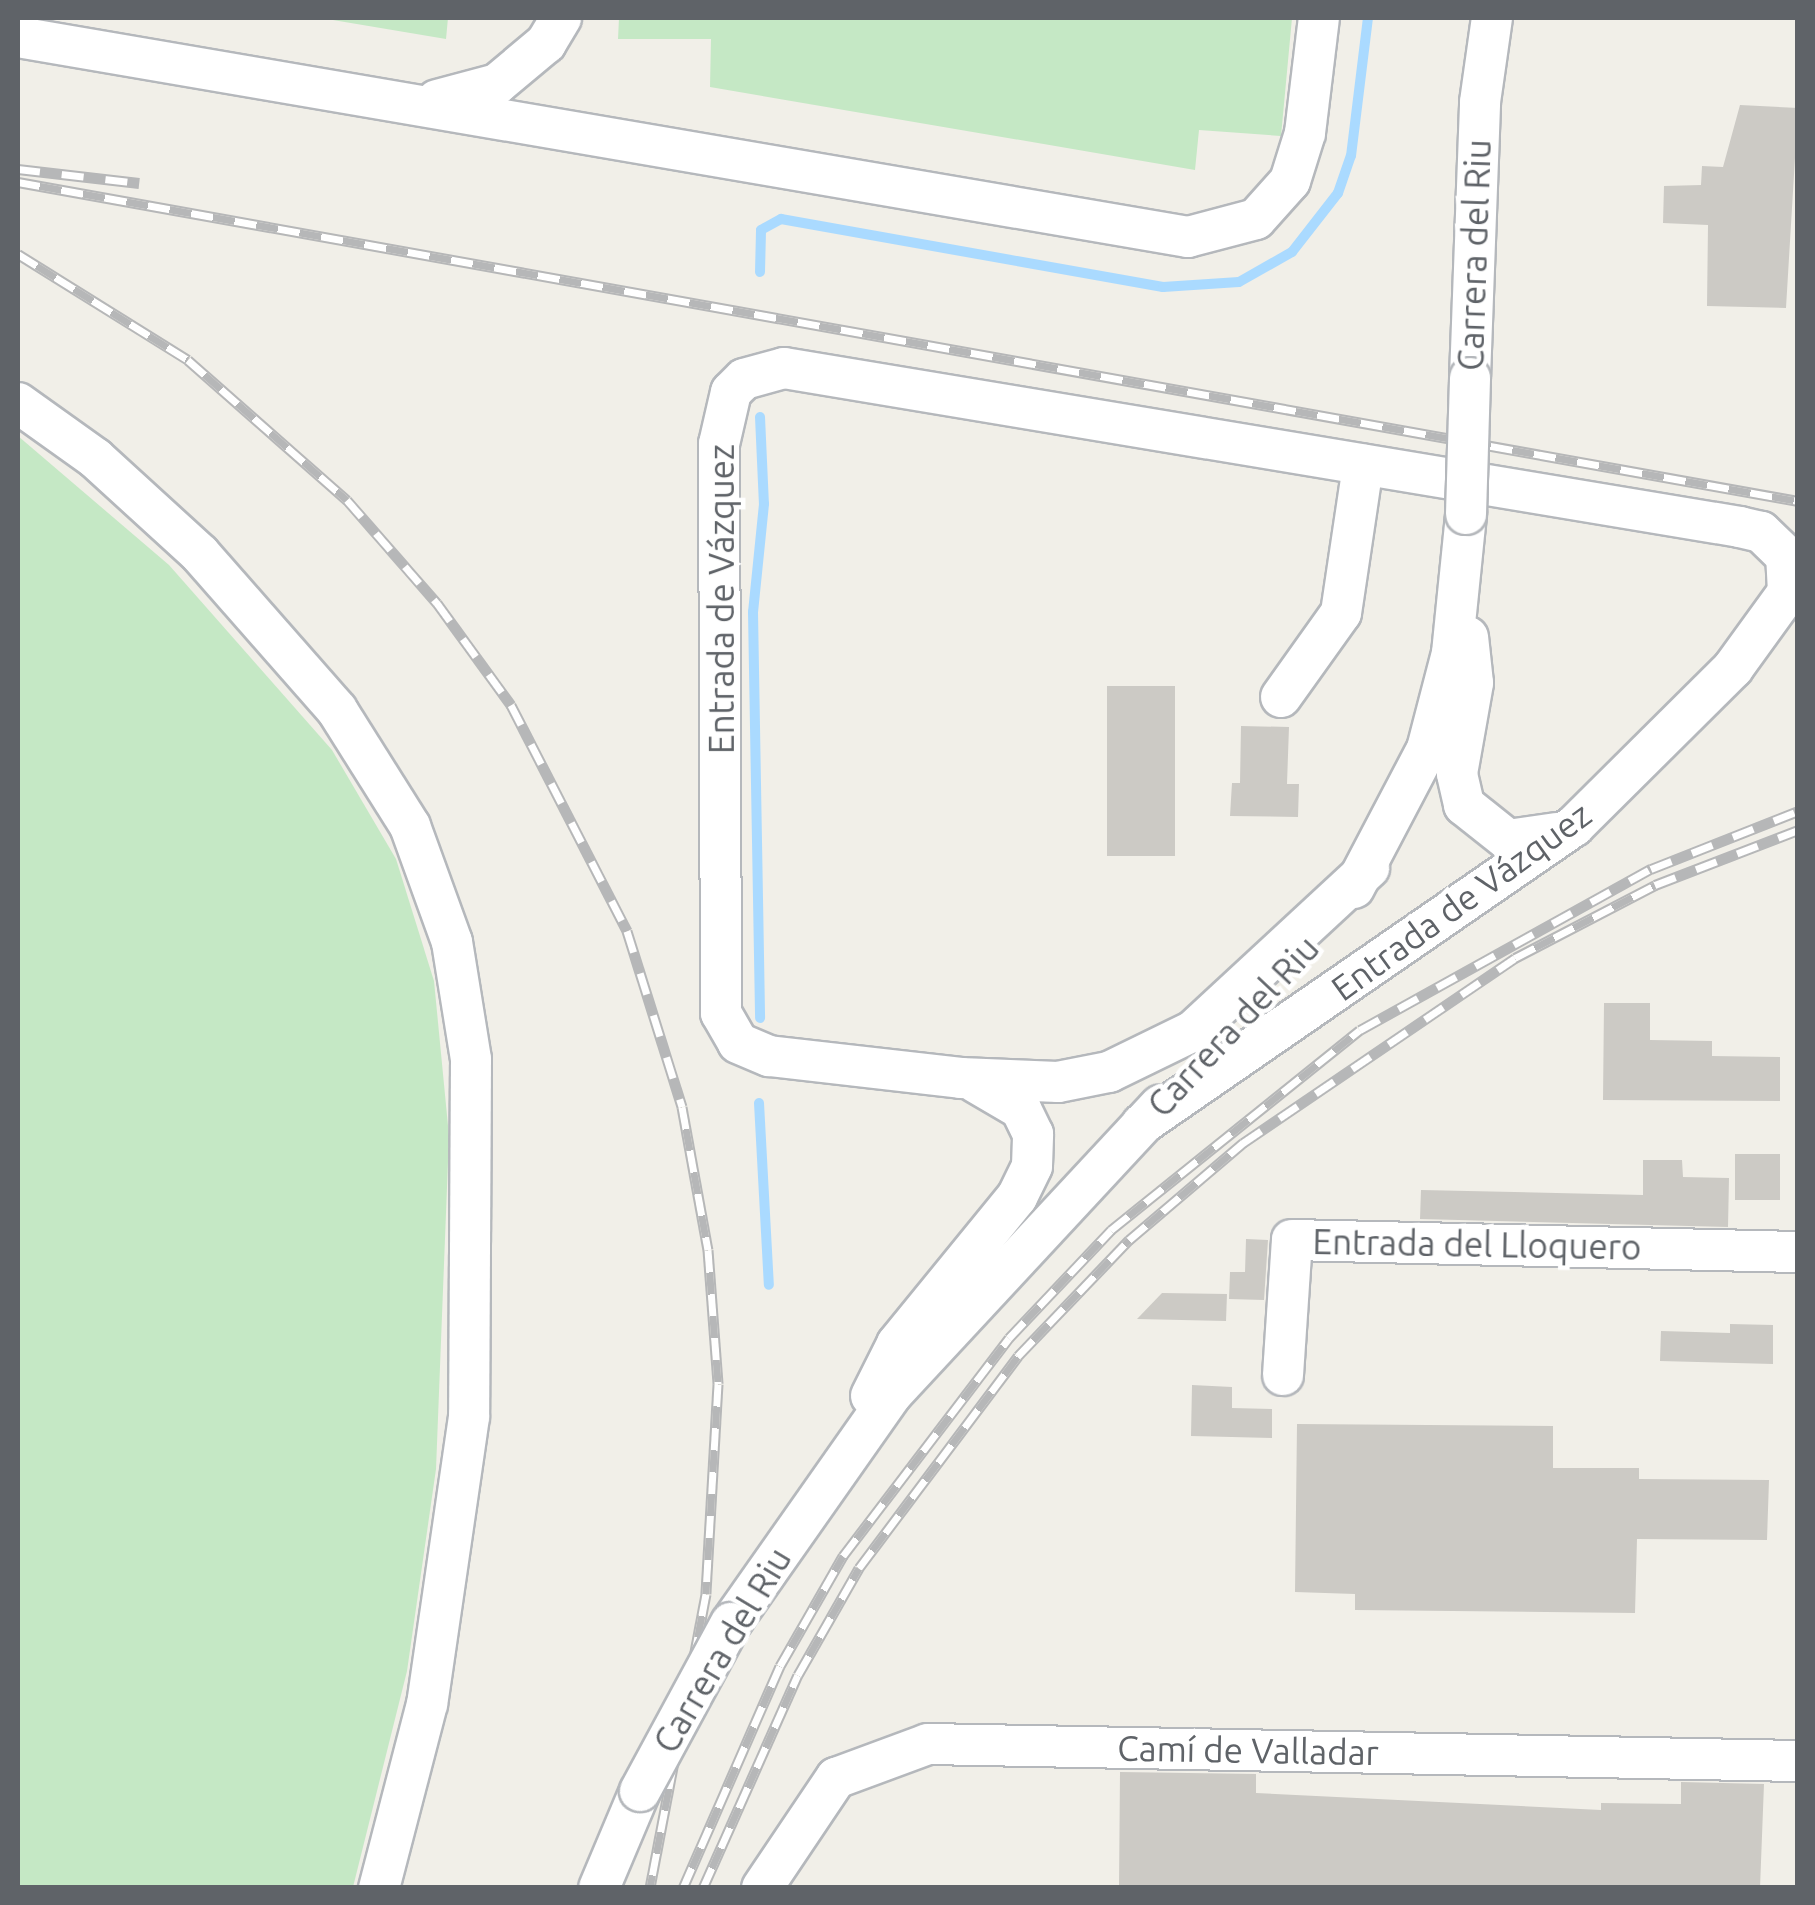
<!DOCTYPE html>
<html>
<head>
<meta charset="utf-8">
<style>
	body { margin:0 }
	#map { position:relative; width:1815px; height:1905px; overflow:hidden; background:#f1efe8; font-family:Ubuntu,sans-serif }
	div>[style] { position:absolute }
	.green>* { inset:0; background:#c5e8c5 }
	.stream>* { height:10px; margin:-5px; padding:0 5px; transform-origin:5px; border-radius:5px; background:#aadaff }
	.building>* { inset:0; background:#cccac5; transform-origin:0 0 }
	.roads { filter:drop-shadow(2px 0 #b5b8bc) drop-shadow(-2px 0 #b5b8bc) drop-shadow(0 2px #b5b8bc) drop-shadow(0 -2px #b5b8bc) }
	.minor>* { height:40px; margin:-20px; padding:0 20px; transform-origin:20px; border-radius:20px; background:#fff }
	.rail>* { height:11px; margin-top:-5.5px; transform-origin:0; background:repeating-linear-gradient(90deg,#fff 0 22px,#b6b7b8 0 44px); box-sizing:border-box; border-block:2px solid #b6b7b8 }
	.bridges { filter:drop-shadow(2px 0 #b5b8bc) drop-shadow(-2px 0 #b5b8bc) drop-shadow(0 2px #b5b8bc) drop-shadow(0 -2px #b5b8bc) }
	.minor-bridge>* { height:40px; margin:-20px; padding:0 20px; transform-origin:20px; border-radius:20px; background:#fff }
	span { translate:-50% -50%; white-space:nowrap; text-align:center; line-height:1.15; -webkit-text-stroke:9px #fff; paint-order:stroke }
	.street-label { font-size:35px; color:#5f6368 }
	.frame { position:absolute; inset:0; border:20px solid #5f6368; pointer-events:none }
</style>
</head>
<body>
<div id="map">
	<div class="green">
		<div style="clip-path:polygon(321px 18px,448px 18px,446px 39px)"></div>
		<div style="clip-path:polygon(619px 18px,1292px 18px,1281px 136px,1199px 130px,1195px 170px,710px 87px,711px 39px,618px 39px)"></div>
		<div style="clip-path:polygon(18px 436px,169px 565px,332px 750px,396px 859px,434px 981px,449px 1136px,436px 1469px,407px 1671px,353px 1887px,18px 1887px)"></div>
	</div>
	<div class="stream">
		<div style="left:760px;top:272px;width:42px;rotate:-88.6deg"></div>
		<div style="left:761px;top:230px;width:23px;rotate:-29deg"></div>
		<div style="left:781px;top:219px;width:388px;rotate:10.1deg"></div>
		<div style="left:1163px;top:287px;width:76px;rotate:-3.8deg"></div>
		<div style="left:1239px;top:282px;width:61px;rotate:-29.5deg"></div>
		<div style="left:1292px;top:252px;width:75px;rotate:-52.1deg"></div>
		<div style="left:1338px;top:193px;width:39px;rotate:-71deg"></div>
		<div style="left:1351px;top:156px;width:139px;rotate:-83deg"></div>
		<div style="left:760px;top:417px;width:87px;rotate:87.4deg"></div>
		<div style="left:764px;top:504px;width:109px;rotate:95.8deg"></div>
		<div style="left:753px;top:612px;width:406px;rotate:89deg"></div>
		<div style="left:759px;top:1103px;width:182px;rotate:86.9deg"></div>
	</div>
	<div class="building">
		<div style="clip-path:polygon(1740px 105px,1798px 108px,1786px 308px,1707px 306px,1708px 225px,1663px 223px,1664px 186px,1701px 185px,1702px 166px,1723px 167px)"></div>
		<div style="left:1107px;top:686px;width:68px;height:170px"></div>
		<div style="clip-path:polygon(1241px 726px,1289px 727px,1287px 784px,1299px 784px,1298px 817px,1230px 816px,1232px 783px,1240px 783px)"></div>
		<div style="clip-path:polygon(1604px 1003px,1650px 1003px,1650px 1040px,1712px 1041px,1712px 1056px,1780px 1057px,1780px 1101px,1603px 1100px)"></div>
		<div style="left:1780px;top:1154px;width:46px;height:45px;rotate:90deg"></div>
		<div style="clip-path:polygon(1643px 1160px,1682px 1160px,1683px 1177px,1729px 1178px,1728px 1227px,1420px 1219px,1421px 1190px,1643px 1195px)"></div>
		<div style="clip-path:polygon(1246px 1239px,1268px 1240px,1264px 1300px,1229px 1299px,1230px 1272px,1245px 1272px)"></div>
		<div style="clip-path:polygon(1162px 1293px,1227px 1294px,1226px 1321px,1137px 1319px)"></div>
		<div style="clip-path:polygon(1730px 1324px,1773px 1325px,1773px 1364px,1660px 1361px,1661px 1331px,1730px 1333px)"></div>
		<div style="clip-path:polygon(1192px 1385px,1232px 1387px,1232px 1408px,1272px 1409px,1272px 1438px,1191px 1436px)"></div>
		<div style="clip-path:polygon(1297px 1424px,1553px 1426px,1553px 1468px,1639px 1468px,1639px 1479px,1769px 1480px,1767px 1540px,1637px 1539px,1635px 1613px,1355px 1610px,1355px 1594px,1295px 1592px)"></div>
		<div style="clip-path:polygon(1120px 1772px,1256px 1774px,1256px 1793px,1601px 1810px,1601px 1803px,1681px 1804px,1681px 1782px,1764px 1784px,1760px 1888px,1119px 1888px)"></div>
	</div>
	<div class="roads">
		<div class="minor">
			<div style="left:18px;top:37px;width:1187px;rotate:9.7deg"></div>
			<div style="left:1188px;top:237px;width:70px;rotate:-14.8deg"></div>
			<div style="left:1256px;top:219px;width:51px;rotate:-48.2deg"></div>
			<div style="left:1290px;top:181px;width:50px;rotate:-72.6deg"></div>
			<div style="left:1305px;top:133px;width:116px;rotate:-83.1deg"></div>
			<div style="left:437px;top:100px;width:62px;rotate:-14.9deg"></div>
			<div style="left:497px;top:84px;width:64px;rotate:-39.9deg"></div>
			<div style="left:546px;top:43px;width:29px;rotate:-59deg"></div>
			<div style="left:1470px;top:378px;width:276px;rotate:-87.9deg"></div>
			<div style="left:1480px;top:102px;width:85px;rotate:-81.9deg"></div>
			<div style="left:18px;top:403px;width:95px;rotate:35.5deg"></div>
			<div style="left:95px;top:458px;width:142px;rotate:42.4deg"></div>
			<div style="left:200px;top:554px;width:208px;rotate:48.7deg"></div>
			<div style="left:337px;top:710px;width:137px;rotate:57.8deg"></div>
			<div style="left:410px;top:826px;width:123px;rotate:70.1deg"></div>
			<div style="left:452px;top:942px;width:119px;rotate:80.8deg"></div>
			<div style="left:471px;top:1059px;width:358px;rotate:90.3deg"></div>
			<div style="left:469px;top:1417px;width:290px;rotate:98.3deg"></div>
			<div style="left:427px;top:1704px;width:190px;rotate:104.6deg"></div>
			<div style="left:1468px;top:637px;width:46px;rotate:83.8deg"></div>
			<div style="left:1473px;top:683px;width:92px;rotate:100deg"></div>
			<div style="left:1457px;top:774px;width:32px;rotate:77deg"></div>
			<div style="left:1464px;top:805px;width:56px;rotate:38.5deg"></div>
			<div style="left:1508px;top:840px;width:49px;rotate:-8.3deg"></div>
			<div style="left:1281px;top:697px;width:103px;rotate:-54.5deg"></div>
			<div style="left:1341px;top:613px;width:150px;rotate:-81.5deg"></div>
			<div style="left:1354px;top:888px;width:157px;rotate:-62.3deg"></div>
			<div style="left:1427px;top:749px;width:99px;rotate:-75.4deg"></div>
			<div style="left:1452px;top:653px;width:140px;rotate:-84.2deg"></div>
			<div style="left:1142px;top:1124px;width:525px;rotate:-34.6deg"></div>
			<div style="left:1574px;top:826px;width:224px;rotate:-44.8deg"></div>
			<div style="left:1733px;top:668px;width:94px;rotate:-54.1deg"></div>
			<div style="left:1788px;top:592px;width:36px;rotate:-93deg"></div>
			<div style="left:1786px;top:556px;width:35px;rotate:-136deg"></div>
			<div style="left:1761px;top:532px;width:22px;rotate:-167deg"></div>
			<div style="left:1740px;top:527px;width:969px;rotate:-170.56deg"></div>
			<div style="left:784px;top:368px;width:41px;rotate:164.6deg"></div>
			<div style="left:744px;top:379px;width:18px;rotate:135deg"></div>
			<div style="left:731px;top:392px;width:53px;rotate:103deg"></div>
			<div style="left:719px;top:444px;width:569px;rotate:89.8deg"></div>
			<div style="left:721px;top:1013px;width:34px;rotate:60deg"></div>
			<div style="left:738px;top:1043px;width:34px;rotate:23deg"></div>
			<div style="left:769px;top:1056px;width:193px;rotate:6.5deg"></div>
			<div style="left:961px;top:1078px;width:97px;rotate:2.4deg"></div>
			<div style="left:1058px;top:1082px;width:52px;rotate:-11.1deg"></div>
			<div style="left:1109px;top:1072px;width:93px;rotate:-26deg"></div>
			<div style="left:1193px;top:1031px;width:240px;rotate:-42.8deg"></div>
			<div style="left:1283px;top:1375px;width:135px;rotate:-86.2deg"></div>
			<div style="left:1292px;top:1240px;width:506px;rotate:1.36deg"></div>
			<div style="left:871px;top:1396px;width:58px;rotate:-63.4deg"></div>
			<div style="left:897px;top:1344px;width:190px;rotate:-50.8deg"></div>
			<div style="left:1017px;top:1197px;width:34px;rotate:-64deg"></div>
			<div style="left:1032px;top:1166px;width:32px;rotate:-88deg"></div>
			<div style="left:1033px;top:1134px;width:28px;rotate:-116deg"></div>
			<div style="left:1021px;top:1109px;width:53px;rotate:-149.6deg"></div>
			<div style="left:731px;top:1623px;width:279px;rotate:-54.9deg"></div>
			<div style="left:891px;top:1395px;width:395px;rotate:-47.1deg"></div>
			<div style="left:599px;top:1888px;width:105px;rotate:-67.1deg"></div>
			<div style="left:762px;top:1888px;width:133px;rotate:-56.1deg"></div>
			<div style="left:836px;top:1778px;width:98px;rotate:-20.3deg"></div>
			<div style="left:928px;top:1744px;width:870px;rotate:1.12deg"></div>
		</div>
	</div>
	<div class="rail">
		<div style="left:18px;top:169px;width:122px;rotate:6.6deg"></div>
		<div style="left:18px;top:182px;width:1808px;rotate:10.16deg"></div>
		<div style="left:18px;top:254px;width:200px;rotate:31.9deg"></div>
		<div style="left:188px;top:360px;width:212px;rotate:41.4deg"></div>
		<div style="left:347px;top:500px;width:137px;rotate:48.9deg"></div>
		<div style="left:437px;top:603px;width:126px;rotate:54deg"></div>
		<div style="left:511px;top:705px;width:254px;rotate:62.8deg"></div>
		<div style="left:627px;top:931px;width:184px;rotate:72.6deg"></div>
		<div style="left:682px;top:1107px;width:145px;rotate:79.7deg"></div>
		<div style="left:708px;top:1250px;width:134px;rotate:85.7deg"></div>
		<div style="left:718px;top:1384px;width:210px;rotate:93.3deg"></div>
		<div style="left:706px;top:1594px;width:299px;rotate:100.8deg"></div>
		<div style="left:683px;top:1888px;width:242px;rotate:-66.4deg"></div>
		<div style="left:780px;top:1666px;width:127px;rotate:-60.2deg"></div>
		<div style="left:843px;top:1556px;width:274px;rotate:-52.7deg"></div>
		<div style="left:1009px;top:1338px;width:149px;rotate:-46.6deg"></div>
		<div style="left:1111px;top:1230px;width:319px;rotate:-38.8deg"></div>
		<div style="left:1360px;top:1030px;width:333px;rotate:-29deg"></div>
		<div style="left:1651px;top:869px;width:158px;rotate:-21.5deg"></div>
		<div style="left:703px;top:1888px;width:233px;rotate:-66deg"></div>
		<div style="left:798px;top:1675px;width:123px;rotate:-60.3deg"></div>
		<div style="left:859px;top:1568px;width:265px;rotate:-53.1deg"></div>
		<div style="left:1018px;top:1356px;width:161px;rotate:-46.3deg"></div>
		<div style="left:1129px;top:1240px;width:150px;rotate:-40.4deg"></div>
		<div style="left:1243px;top:1143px;width:329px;rotate:-34.2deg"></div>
		<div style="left:1515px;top:958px;width:158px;rotate:-27.5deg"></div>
		<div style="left:1655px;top:885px;width:153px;rotate:-21deg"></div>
	</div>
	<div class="bridges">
		<div class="minor-bridge">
			<div style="left:1466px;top:514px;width:136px;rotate:-88.3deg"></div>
			<div style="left:640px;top:1791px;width:191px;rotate:-61.6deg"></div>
		</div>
	</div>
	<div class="street-label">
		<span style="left:1474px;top:255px;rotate:-88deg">Carrera del Riu</span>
		<span style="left:721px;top:599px;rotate:-90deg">Entrada de Vázquez</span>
		<span style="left:1461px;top:901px;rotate:-36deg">Entrada de Vázquez</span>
		<span style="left:1233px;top:1026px;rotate:-47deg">Carrera del Riu</span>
		<span style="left:1477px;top:1244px;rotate:1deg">Entrada del Lloquero</span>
		<span style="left:722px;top:1650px;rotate:-59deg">Carrera del Riu</span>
		<span style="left:1248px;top:1750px;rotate:1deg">Camí de Valladar</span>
	</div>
	<div class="frame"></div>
</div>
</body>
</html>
